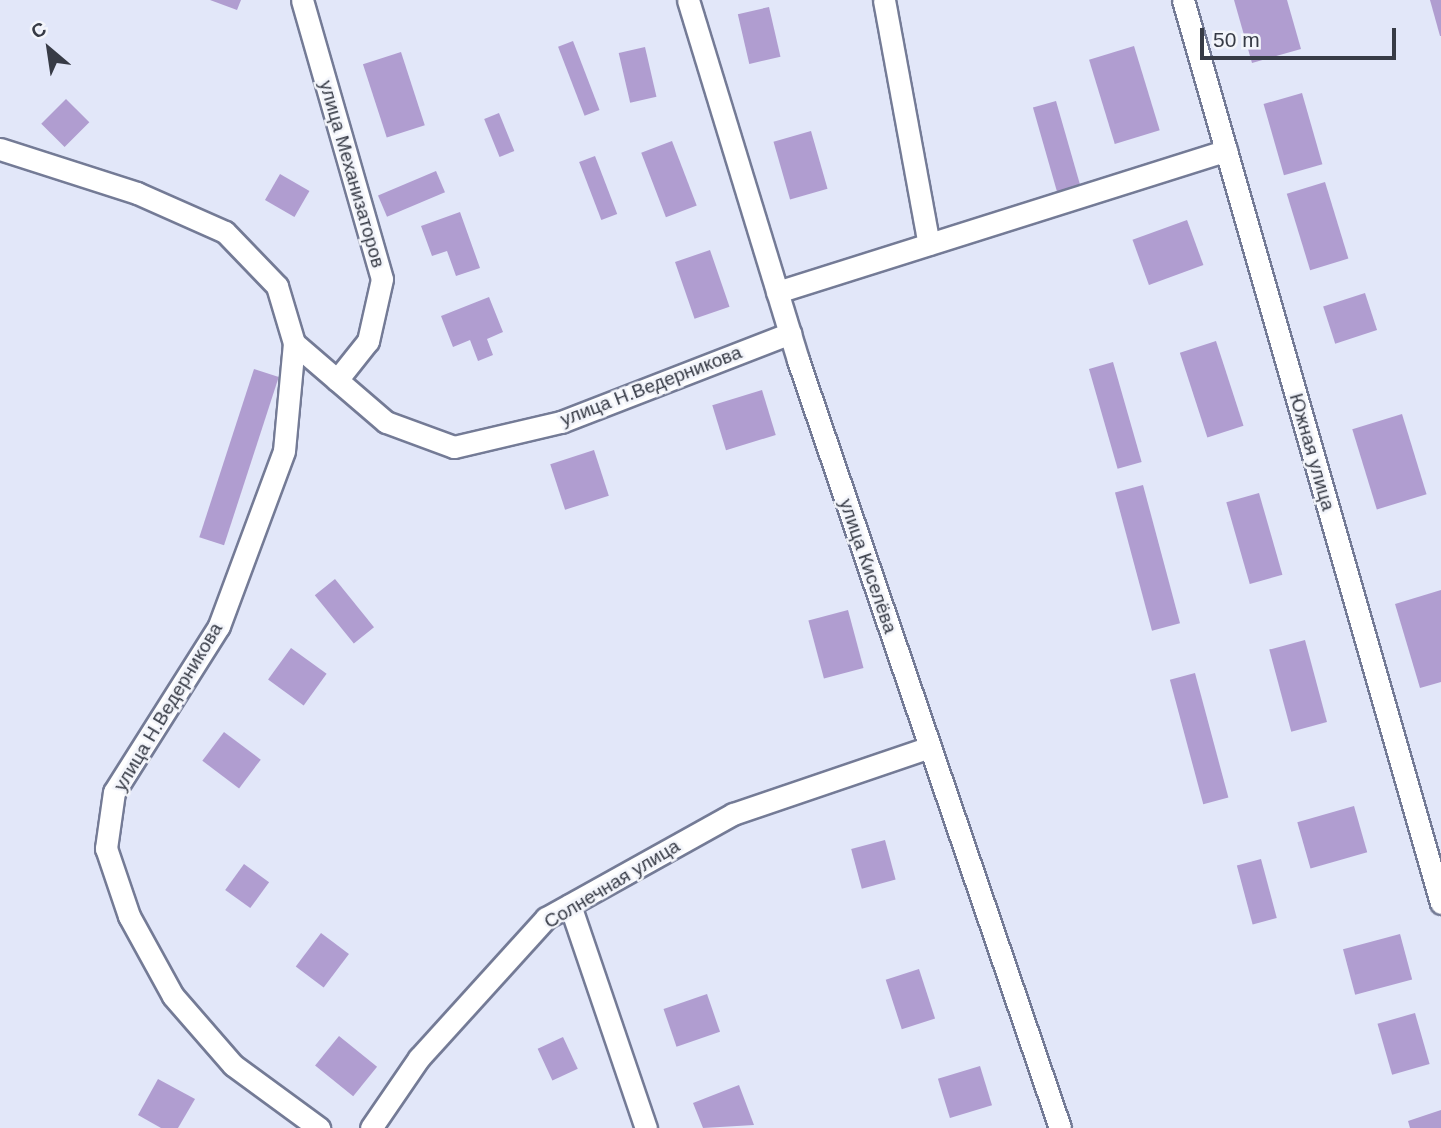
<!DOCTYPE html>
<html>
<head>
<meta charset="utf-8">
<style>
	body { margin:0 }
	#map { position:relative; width:1441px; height:1128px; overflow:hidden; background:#e2e7f9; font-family:Arial,sans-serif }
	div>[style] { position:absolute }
	.building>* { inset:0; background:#b09dd0; transform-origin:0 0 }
	.roads { filter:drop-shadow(2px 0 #747b96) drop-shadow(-2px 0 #747b96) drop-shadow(0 2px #747b96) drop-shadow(0 -2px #747b96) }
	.street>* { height:21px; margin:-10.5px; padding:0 10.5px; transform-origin:10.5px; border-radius:10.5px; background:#fff }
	span { translate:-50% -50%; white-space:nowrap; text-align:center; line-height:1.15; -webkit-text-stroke:5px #f3f5fb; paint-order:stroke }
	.street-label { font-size:19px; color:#373b46 }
	.north { position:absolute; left:14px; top:14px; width:70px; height:70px; -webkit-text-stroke:5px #f3f5fb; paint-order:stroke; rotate:331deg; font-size:19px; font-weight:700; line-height:28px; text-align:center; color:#373b46 }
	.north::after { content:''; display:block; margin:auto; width:24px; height:32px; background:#373b46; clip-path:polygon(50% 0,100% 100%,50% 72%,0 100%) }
	.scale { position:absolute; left:1200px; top:28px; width:196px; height:32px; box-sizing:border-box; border:4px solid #373b46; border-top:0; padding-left:9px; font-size:21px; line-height:24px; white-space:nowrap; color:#373b46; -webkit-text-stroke:5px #f3f5fb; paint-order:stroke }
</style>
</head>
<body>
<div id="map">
	<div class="building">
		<div style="clip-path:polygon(210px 0,241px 0,237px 10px)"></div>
		<div style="clip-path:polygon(1234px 0,1287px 0,1301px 49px,1252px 63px)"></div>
		<div style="clip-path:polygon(1430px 0,1441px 0,1441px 36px,1440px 36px)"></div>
		<div style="left:769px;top:7px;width:51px;height:32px;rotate:77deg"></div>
		<div style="left:573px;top:41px;width:74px;height:16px;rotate:69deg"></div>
		<div style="left:1134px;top:46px;width:88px;height:47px;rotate:73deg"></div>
		<div style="left:645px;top:47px;width:51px;height:27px;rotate:77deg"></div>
		<div style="left:401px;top:52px;width:77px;height:40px;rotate:72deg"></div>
		<div style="left:1302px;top:93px;width:74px;height:40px;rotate:74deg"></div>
		<div style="left:66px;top:99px;width:33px;height:35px;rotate:45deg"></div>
		<div style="left:1056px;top:101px;width:88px;height:24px;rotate:74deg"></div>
		<div style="left:499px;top:113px;width:41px;height:16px;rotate:68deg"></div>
		<div style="left:811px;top:131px;width:60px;height:39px;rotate:74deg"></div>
		<div style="left:672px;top:141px;width:69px;height:33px;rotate:69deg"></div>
		<div style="left:595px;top:156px;width:62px;height:17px;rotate:69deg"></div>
		<div style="left:436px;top:171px;width:23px;height:63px;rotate:67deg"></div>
		<div style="left:280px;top:174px;width:34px;height:30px;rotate:30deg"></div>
		<div style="left:1325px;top:182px;width:80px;height:40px;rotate:73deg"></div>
		<div style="clip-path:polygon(460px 212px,480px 268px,456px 276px,447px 251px,432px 256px,421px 226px)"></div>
		<div style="left:1187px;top:220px;width:48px;height:58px;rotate:70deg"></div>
		<div style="left:710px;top:250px;width:60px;height:37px;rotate:71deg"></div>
		<div style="left:1365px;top:293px;width:39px;height:44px;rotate:72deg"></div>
		<div style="clip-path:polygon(489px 297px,503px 332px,487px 339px,493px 355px,478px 361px,470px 340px,453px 347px,441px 316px)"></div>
		<div style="left:1216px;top:341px;width:89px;height:38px;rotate:72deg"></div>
		<div style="left:1113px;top:362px;width:104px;height:25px;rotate:74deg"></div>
		<div style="left:254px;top:369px;width:26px;height:177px;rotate:18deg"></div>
		<div style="left:762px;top:390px;width:47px;height:52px;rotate:73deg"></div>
		<div style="left:1402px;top:414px;width:84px;height:52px;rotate:73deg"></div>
		<div style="left:594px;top:450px;width:48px;height:46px;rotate:72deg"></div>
		<div style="left:1143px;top:485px;width:143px;height:29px;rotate:75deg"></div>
		<div style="left:1259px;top:493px;width:85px;height:34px;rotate:74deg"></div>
		<div style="left:335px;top:579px;width:62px;height:26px;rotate:51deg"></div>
		<div style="clip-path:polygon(1441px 590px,1441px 682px,1420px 688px,1395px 604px)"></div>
		<div style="left:848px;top:610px;width:60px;height:41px;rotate:75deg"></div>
		<div style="left:1305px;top:640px;width:85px;height:37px;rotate:75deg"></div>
		<div style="left:291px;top:648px;width:44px;height:39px;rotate:36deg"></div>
		<div style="left:1195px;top:673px;width:129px;height:26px;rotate:75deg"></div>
		<div style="left:224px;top:732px;width:46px;height:36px;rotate:37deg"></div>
		<div style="left:1354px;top:806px;width:48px;height:59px;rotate:74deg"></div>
		<div style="left:885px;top:840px;width:41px;height:35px;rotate:75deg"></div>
		<div style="left:1261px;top:859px;width:61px;height:25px;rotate:75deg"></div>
		<div style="left:244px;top:864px;width:31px;height:32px;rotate:36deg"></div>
		<div style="left:321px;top:933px;width:35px;height:42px;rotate:37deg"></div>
		<div style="left:1400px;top:934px;width:47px;height:59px;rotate:75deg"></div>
		<div style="left:919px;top:969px;width:52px;height:35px;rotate:72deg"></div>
		<div style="left:707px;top:994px;width:40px;height:46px;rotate:71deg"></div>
		<div style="left:1415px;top:1013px;width:53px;height:39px;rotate:74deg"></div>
		<div style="left:339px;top:1036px;width:49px;height:38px;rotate:39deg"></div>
		<div style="left:563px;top:1037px;width:35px;height:28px;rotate:65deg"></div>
		<div style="left:980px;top:1066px;width:41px;height:44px;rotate:73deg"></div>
		<div style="clip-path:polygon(158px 1079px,195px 1099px,178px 1128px,161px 1128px,138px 1115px)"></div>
		<div style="clip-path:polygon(739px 1085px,754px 1125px,703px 1128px,693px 1103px)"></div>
		<div style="clip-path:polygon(1441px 1110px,1441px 1128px,1410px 1128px,1408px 1121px)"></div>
	</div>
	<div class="roads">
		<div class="street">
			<div style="left:302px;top:0;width:290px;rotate:74deg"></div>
			<div style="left:382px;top:279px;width:64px;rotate:102.7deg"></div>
			<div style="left:368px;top:341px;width:50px;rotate:128.5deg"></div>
			<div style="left:688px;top:0;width:376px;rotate:73deg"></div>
			<div style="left:798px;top:360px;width:811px;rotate:71.16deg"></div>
			<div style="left:884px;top:0;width:248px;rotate:79.6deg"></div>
			<div style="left:1183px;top:0;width:939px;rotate:74.05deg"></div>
			<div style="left:0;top:149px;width:144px;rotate:17.8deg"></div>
			<div style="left:137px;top:193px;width:96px;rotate:23.9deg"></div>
			<div style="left:225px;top:232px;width:75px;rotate:46.1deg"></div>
			<div style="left:277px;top:286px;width:59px;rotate:73.4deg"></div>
			<div style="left:294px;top:343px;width:108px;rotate:95.3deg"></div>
			<div style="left:284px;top:451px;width:187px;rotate:110.4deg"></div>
			<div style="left:219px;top:626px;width:196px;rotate:122.3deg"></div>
			<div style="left:114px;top:792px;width:57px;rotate:98.1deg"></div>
			<div style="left:106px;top:848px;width:72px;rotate:71.3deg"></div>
			<div style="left:129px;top:916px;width:91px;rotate:61.2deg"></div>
			<div style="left:173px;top:996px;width:91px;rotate:49deg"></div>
			<div style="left:233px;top:1065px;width:107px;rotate:36.2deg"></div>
			<div style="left:777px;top:292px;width:471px;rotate:-17.5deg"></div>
			<div style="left:294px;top:343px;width:121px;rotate:40.7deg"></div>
			<div style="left:386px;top:422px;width:72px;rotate:20.2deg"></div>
			<div style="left:454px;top:447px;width:110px;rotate:-13.2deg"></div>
			<div style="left:561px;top:422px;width:246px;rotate:-21.2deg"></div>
			<div style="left:570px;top:905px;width:236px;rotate:71.2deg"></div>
			<div style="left:371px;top:1128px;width:85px;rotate:-55.6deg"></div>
			<div style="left:419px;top:1058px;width:189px;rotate:-47.8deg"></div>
			<div style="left:546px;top:918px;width:214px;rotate:-29.1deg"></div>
			<div style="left:733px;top:814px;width:208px;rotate:-18.8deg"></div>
		</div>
	</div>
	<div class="street-label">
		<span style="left:352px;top:174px;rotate:74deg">улица Механизаторов</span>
		<span style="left:651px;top:386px;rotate:-21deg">улица Н.Ведерникова</span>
		<span style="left:1312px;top:452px;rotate:74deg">Южная улица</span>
		<span style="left:868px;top:566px;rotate:71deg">улица Киселёва</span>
		<span style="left:168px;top:707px;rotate:-59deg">улица Н.Ведерникова</span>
		<span style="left:612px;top:884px;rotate:-31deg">Солнечная улица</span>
	</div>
	<div class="north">С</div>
	<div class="scale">50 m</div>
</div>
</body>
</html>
